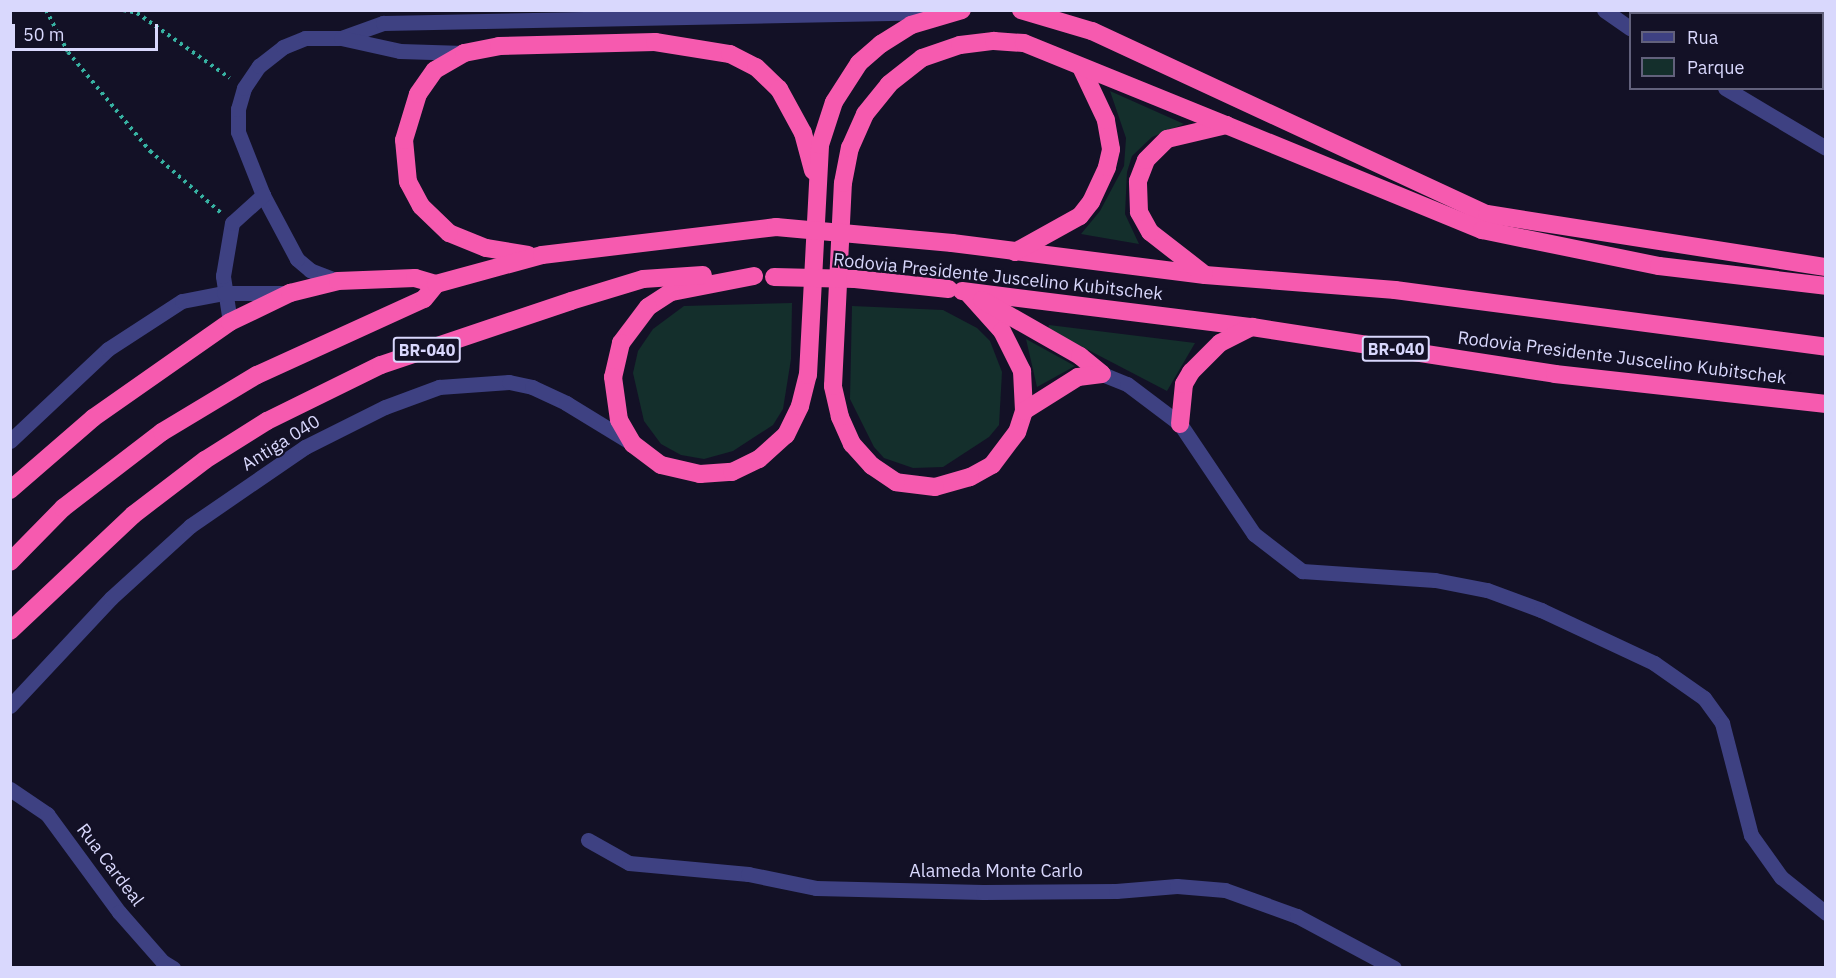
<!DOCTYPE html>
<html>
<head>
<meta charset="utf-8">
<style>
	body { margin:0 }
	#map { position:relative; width:1836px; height:978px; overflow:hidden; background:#131126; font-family:"IBM Plex Sans",sans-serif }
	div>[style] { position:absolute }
	.green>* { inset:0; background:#142f2c }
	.path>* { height:4px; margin-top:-2px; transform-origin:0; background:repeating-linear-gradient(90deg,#37b2a2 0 3px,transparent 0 7.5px) }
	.minor>* { height:15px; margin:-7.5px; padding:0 7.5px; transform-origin:7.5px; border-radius:7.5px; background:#3e4182 }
	.highway>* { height:18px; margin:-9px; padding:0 9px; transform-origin:9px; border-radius:9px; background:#f65aaf }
	.highway-bridge>* { height:18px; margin:-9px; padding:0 9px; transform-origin:9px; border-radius:9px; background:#f65aaf }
	span { translate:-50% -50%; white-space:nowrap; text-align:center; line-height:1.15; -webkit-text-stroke:4.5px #131126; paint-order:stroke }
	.shield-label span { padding:2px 4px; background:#131126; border:2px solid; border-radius:4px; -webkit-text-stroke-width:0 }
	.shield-label { font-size:16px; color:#d9d8fd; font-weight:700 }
	.street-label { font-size:18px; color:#d9d8fd }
	.frame { position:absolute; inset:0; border:12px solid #d9d8fd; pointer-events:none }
	.legend { position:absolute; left:1629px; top:12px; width:195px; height:78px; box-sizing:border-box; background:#131126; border:2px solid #62617c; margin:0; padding:8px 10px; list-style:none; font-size:18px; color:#d9d8fd }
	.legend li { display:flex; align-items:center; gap:12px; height:30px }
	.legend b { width:30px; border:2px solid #62617c }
	.scale { position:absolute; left:12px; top:24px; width:146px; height:27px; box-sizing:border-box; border:3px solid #d9d8fd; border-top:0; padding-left:8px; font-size:18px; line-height:21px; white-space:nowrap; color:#d9d8fd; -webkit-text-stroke:4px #131126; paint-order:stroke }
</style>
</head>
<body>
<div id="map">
	<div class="green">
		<div style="clip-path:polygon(1110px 91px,1184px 124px,1152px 137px,1132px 156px,1127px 172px,1125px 214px,1139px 244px,1081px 234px,1100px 211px,1124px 166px,1126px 138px)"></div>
		<div style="clip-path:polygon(792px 303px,791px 359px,783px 409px,773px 425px,733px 451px,704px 459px,681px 455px,661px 444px,644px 421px,633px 373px,638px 351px,653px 329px,684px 306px)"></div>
		<div style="clip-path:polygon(852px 306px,943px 310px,977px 328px,990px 341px,1002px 372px,999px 425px,989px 437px,943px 467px,913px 468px,884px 458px,874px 447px,850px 399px)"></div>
		<div style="clip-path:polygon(1049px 325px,1195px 343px,1167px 391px,1048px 329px)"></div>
		<div style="clip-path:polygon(1026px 339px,1075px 366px,1037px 387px)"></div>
	</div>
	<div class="path">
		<div style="left:46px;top:10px;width:47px;rotate:62.4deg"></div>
		<div style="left:68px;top:52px;width:129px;rotate:50.4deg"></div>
		<div style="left:150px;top:151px;width:94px;rotate:41.1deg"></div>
		<div style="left:123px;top:10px;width:14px;rotate:12deg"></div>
		<div style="left:137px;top:13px;width:113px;rotate:35deg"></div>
	</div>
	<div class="minor">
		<div style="left:1604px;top:10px;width:32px;rotate:35deg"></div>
		<div style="left:1801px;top:14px;width:22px;rotate:-10deg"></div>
		<div style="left:341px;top:38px;width:45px;rotate:-19.7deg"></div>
		<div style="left:383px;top:23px;width:559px;rotate:-1.13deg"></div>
		<div style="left:1822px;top:73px;width:4px;rotate:14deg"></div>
		<div style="left:1725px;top:88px;width:117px;rotate:30.7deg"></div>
		<div style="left:338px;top:281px;width:30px;rotate:-159deg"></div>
		<div style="left:310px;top:270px;width:17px;rotate:-140deg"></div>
		<div style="left:297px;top:259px;width:72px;rotate:-118deg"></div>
		<div style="left:263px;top:195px;width:68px;rotate:-111.6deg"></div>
		<div style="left:238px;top:132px;width:23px;rotate:-90deg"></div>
		<div style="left:238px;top:109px;width:22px;rotate:-74deg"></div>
		<div style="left:244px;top:88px;width:27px;rotate:-56deg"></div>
		<div style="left:259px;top:66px;width:31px;rotate:-38deg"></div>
		<div style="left:283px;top:47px;width:24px;rotate:-22deg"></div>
		<div style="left:305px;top:38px;width:36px"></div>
		<div style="left:341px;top:38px;width:60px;rotate:12.4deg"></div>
		<div style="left:400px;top:51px;width:64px;rotate:1.8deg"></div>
		<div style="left:230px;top:322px;width:47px;rotate:-98.7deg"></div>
		<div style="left:223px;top:276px;width:54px;rotate:-80.4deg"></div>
		<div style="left:232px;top:223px;width:42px;rotate:-42.1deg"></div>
		<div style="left:1102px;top:374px;width:27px;rotate:22deg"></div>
		<div style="left:1127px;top:384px;width:66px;rotate:37deg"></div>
		<div style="left:1180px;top:424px;width:133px;rotate:56.1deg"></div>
		<div style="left:1254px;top:534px;width:61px;rotate:37.6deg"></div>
		<div style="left:1302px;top:571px;width:133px;rotate:3.9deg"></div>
		<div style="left:1435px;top:580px;width:53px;rotate:10.9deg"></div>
		<div style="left:1487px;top:590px;width:58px;rotate:20.3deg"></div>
		<div style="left:1541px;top:610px;width:125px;rotate:25.1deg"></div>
		<div style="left:1654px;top:663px;width:61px;rotate:35deg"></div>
		<div style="left:1704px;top:698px;width:31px;rotate:54deg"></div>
		<div style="left:1722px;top:723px;width:116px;rotate:75.5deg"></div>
		<div style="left:1751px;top:835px;width:52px;rotate:54.5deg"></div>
		<div style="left:1781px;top:877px;width:58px;rotate:38.7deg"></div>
		<div style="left:10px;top:441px;width:134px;rotate:-43.2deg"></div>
		<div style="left:108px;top:349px;width:88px;rotate:-33deg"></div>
		<div style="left:182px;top:301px;width:43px;rotate:-10.8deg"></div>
		<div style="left:224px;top:293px;width:63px"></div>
		<div style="left:10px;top:706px;width:148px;rotate:-46.9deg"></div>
		<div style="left:111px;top:598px;width:107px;rotate:-42.3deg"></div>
		<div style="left:190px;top:526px;width:140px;rotate:-34.5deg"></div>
		<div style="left:305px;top:447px;width:89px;rotate:-26.6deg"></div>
		<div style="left:385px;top:407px;width:58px;rotate:-20.3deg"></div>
		<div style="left:439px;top:387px;width:70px;rotate:-4.1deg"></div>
		<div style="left:509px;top:382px;width:24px;rotate:12deg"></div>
		<div style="left:532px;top:387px;width:38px;rotate:25deg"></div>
		<div style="left:566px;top:403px;width:75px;rotate:31.4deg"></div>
		<div style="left:10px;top:789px;width:45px;rotate:34deg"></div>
		<div style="left:47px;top:814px;width:122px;rotate:53.7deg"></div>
		<div style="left:119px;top:912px;width:67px;rotate:48.7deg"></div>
		<div style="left:163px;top:962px;width:12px;rotate:31deg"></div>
		<div style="left:588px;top:840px;width:47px;rotate:29.3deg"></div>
		<div style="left:629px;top:863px;width:120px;rotate:5.3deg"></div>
		<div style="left:748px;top:874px;width:69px;rotate:11.6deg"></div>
		<div style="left:816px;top:888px;width:167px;rotate:1.4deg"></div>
		<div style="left:983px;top:892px;width:133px;rotate:-0.4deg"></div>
		<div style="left:1116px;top:891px;width:61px;rotate:-4.7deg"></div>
		<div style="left:1177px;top:886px;width:48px;rotate:4.8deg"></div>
		<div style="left:1225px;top:890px;width:77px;rotate:19.9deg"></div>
		<div style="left:1297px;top:916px;width:110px;rotate:28.2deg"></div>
	</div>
	<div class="highway">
		<div style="left:1021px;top:10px;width:74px;rotate:16.5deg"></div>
		<div style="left:1092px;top:31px;width:435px;rotate:24.9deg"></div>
		<div style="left:1487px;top:214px;width:343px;rotate:8.9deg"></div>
		<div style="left:952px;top:243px;width:255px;rotate:7.2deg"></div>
		<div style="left:1205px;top:275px;width:191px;rotate:4.5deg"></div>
		<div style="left:1395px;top:290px;width:435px;rotate:7.5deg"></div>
		<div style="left:1015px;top:252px;width:74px;rotate:-29deg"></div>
		<div style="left:1080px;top:216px;width:18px;rotate:-52deg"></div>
		<div style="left:1091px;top:202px;width:38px;rotate:-65deg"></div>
		<div style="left:1107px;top:167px;width:18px;rotate:-77deg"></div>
		<div style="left:1111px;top:149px;width:29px;rotate:-100deg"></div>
		<div style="left:1106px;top:120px;width:59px;rotate:-115.3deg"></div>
		<div style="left:528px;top:255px;width:43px;rotate:-170.5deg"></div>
		<div style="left:486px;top:248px;width:40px;rotate:-158deg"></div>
		<div style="left:449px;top:233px;width:39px;rotate:-136deg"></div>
		<div style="left:421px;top:206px;width:27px;rotate:-118deg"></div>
		<div style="left:408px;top:182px;width:42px;rotate:-95.4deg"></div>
		<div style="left:404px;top:140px;width:48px;rotate:-73.1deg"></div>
		<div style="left:418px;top:94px;width:29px;rotate:-55deg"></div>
		<div style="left:435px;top:70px;width:34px;rotate:-30deg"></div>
		<div style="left:464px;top:53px;width:36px;rotate:-11deg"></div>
		<div style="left:499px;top:46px;width:156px;rotate:-1.5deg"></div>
		<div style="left:655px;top:42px;width:76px;rotate:9.1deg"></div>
		<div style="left:730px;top:54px;width:29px;rotate:27deg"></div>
		<div style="left:756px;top:67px;width:32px;rotate:44deg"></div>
		<div style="left:779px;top:89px;width:50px;rotate:61.4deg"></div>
		<div style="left:803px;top:133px;width:39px;rotate:75deg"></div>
		<div style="left:1204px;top:274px;width:68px;rotate:-142.1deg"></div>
		<div style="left:1150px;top:232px;width:23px;rotate:-119deg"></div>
		<div style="left:1139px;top:212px;width:31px;rotate:-92deg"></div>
		<div style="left:1138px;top:181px;width:22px;rotate:-69deg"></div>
		<div style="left:1146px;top:160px;width:30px;rotate:-45deg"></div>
		<div style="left:1167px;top:139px;width:61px;rotate:-13.3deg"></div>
		<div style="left:1226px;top:125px;width:277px;rotate:22.3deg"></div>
		<div style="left:1482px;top:230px;width:181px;rotate:11.5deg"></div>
		<div style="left:1659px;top:266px;width:168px;rotate:6.8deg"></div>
		<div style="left:754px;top:276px;width:85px;rotate:169.1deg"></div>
		<div style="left:671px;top:292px;width:27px;rotate:147deg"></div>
		<div style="left:648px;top:307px;width:45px;rotate:126.9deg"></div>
		<div style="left:621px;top:343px;width:35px;rotate:103deg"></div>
		<div style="left:613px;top:377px;width:43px;rotate:82.1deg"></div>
		<div style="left:619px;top:420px;width:28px;rotate:60deg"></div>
		<div style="left:633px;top:444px;width:35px;rotate:37deg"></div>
		<div style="left:661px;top:465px;width:40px;rotate:13deg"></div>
		<div style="left:700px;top:474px;width:32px;rotate:-4deg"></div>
		<div style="left:732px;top:472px;width:30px;rotate:-26deg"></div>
		<div style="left:759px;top:459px;width:36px;rotate:-42deg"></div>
		<div style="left:786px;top:435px;width:32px;rotate:-64deg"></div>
		<div style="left:800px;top:406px;width:32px;rotate:-76deg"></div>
		<div style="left:808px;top:375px;width:230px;rotate:-87deg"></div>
		<div style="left:820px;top:145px;width:45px;rotate:-72deg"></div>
		<div style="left:834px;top:102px;width:46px;rotate:-57.3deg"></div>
		<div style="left:859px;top:63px;width:29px;rotate:-41deg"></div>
		<div style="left:881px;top:44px;width:36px;rotate:-32deg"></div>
		<div style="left:911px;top:25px;width:53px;rotate:-16.4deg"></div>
		<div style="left:962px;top:291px;width:292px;rotate:7.1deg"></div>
		<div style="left:1252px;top:327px;width:307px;rotate:8.8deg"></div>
		<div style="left:1555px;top:374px;width:273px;rotate:6.3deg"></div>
		<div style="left:967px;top:292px;width:52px;rotate:48.1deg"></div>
		<div style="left:1002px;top:331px;width:45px;rotate:63.4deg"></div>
		<div style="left:1022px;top:371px;width:40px;rotate:87.1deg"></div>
		<div style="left:1024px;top:411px;width:22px;rotate:108deg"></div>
		<div style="left:1017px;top:432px;width:41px;rotate:127.1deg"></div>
		<div style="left:992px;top:465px;width:25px;rotate:151deg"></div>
		<div style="left:970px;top:477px;width:36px;rotate:164deg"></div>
		<div style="left:935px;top:487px;width:39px;rotate:-173deg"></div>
		<div style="left:896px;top:482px;width:29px;rotate:-146deg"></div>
		<div style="left:872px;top:466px;width:30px;rotate:-132deg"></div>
		<div style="left:852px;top:444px;width:30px;rotate:-114deg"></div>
		<div style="left:840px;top:417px;width:32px;rotate:-103deg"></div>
		<div style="left:833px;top:386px;width:203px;rotate:-87.2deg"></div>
		<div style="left:843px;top:183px;width:36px;rotate:-79deg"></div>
		<div style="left:850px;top:148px;width:37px;rotate:-66deg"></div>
		<div style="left:865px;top:114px;width:38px;rotate:-51deg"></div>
		<div style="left:889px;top:84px;width:42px;rotate:-38.2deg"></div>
		<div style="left:922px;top:58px;width:40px;rotate:-18.9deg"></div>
		<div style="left:960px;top:45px;width:34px;rotate:-7deg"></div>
		<div style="left:994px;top:41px;width:30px;rotate:4deg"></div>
		<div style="left:1024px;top:43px;width:218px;rotate:22.1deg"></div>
		<div style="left:982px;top:300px;width:113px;rotate:29.7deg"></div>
		<div style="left:1080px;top:356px;width:28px;rotate:39deg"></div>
		<div style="left:1024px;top:411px;width:64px;rotate:-32.2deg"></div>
		<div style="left:1078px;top:377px;width:24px;rotate:-7deg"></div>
		<div style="left:1180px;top:424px;width:40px;rotate:-84.3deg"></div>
		<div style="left:1184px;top:384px;width:14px;rotate:-60deg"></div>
		<div style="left:1191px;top:372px;width:41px;rotate:-45deg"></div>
		<div style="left:1220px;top:343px;width:36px;rotate:-27deg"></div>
		<div style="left:10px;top:490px;width:110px;rotate:-40.9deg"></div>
		<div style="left:93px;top:418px;width:167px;rotate:-35deg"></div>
		<div style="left:230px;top:322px;width:67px;rotate:-25.8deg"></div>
		<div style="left:290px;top:293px;width:49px;rotate:-14deg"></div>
		<div style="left:338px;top:281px;width:77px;rotate:-2.2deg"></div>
		<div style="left:415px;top:278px;width:22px;rotate:16deg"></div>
		<div style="left:10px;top:562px;width:76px;rotate:-45.5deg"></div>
		<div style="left:63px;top:508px;width:125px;rotate:-37.5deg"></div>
		<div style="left:162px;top:432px;width:111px;rotate:-31deg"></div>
		<div style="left:257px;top:375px;width:183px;rotate:-24.5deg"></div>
		<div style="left:424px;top:299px;width:19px;rotate:-51deg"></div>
		<div style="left:436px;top:284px;width:110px;rotate:-15.3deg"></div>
		<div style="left:542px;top:255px;width:236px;rotate:-6.8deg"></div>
		<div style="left:10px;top:631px;width:169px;rotate:-43.3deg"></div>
		<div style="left:133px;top:515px;width:91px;rotate:-37.4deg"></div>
		<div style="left:205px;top:460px;width:73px;rotate:-32.2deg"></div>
		<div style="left:267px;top:421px;width:127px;rotate:-26.2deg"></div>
		<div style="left:381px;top:365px;width:200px;rotate:-18.6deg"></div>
		<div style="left:571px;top:301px;width:75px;rotate:-17deg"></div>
		<div style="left:643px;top:279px;width:60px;rotate:-3.8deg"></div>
	</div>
	<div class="highway-bridge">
		<div style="left:776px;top:227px;width:177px;rotate:5.2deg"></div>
		<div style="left:774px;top:277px;width:81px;rotate:1.4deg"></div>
		<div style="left:855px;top:279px;width:94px;rotate:6.1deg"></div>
	</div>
	<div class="shield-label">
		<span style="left:1396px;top:349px">BR-040</span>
		<span style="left:427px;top:350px">BR-040</span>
	</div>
	<div class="street-label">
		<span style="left:998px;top:277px;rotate:6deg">Rodovia Presidente Juscelino Kubitschek</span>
		<span style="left:1622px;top:358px;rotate:7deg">Rodovia Presidente Juscelino Kubitschek</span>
		<span style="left:281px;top:443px;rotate:-32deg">Antiga 040</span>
		<span style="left:110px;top:865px;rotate:53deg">Rua Cardeal</span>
		<span style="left:996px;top:871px">Alameda Monte Carlo</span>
	</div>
	<div class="frame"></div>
	<ul class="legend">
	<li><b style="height:8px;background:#3e4182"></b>Rua</li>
	<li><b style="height:16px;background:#142f2c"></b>Parque</li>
	</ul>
	<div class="scale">50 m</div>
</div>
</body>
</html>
